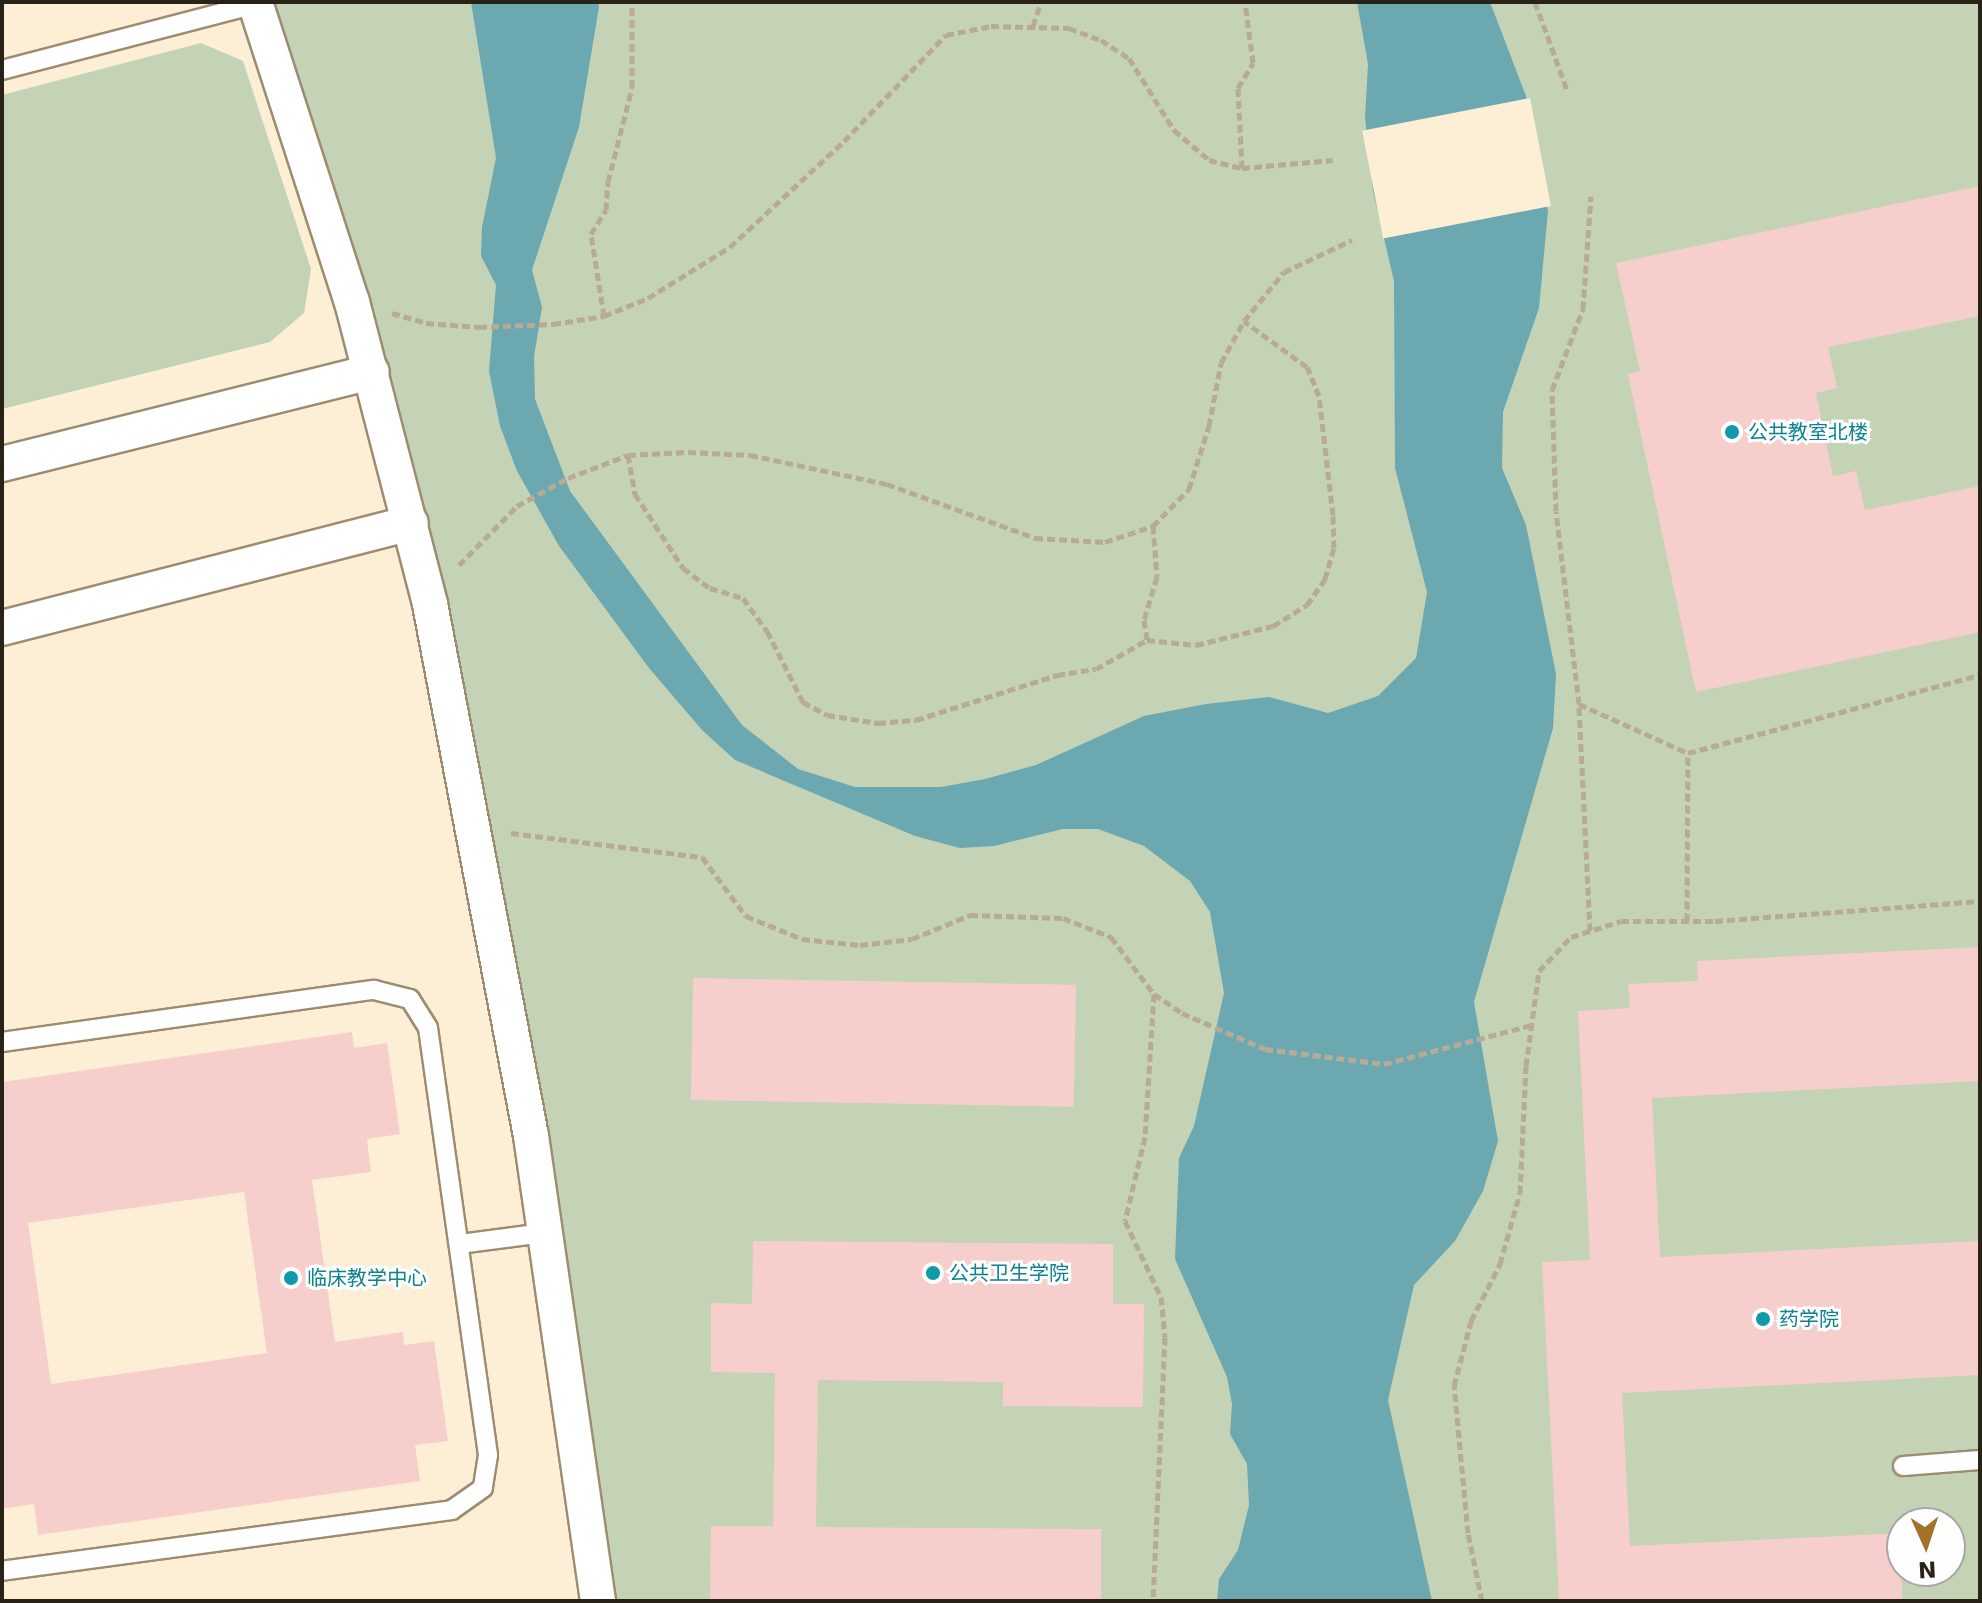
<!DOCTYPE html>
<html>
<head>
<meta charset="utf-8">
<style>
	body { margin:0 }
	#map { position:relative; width:1982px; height:1603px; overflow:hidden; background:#fdeed6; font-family:"DejaVu Sans","Noto Sans SC",sans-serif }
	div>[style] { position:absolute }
	.green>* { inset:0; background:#c4d2b5 }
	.water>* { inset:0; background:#6ca8af }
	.pier>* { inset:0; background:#fdeed6; transform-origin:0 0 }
	.building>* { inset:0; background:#f6cfcc; transform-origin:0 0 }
	.path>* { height:5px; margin-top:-2.5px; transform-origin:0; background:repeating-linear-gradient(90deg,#b7aa97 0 8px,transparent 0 12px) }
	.roads { filter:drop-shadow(2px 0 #9d8c70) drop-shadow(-2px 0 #9d8c70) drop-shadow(0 2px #9d8c70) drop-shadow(0 -2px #9d8c70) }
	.lane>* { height:18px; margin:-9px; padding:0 9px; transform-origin:9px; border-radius:9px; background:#fff }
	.street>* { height:34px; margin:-17px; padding:0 17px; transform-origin:17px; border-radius:17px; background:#fff }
	.dots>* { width:22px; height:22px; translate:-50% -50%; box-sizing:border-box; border:4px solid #fefefe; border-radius:50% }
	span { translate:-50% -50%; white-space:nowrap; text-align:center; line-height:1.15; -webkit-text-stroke:6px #fefefe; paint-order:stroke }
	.culture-label { font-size:20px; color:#0d838f }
	.left { translate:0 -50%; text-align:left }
	.frame { position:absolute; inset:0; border:4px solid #292217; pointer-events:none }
	.north { position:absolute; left:1886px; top:1507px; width:80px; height:80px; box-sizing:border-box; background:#fefefe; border:2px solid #a9a6a2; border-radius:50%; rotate:177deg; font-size:22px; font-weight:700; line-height:32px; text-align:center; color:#292217 }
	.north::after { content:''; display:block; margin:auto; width:28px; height:36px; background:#a37128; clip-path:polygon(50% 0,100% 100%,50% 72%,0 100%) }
</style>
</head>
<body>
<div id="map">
	<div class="green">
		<div style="clip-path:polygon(evenodd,255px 2px,1980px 2px,1980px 1601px,598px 1601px,481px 857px,255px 2px,1902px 1523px,1950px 1523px,1950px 1571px,1902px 1571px,1902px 1523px)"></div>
		<div style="clip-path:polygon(201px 43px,243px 61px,311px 269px,304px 313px,270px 342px,2px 409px,2px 95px)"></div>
	</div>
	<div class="water">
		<div style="clip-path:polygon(471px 2px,598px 2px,599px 7px,579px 127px,532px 270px,542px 307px,534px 357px,535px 399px,570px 491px,742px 725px,798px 769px,855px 787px,941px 787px,985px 779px,1036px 765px,1144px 716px,1206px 704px,1269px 697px,1328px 713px,1378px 696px,1416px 658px,1427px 592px,1395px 468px,1394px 281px,1373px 191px,1365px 118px,1368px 64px,1357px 2px,1490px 2px,1526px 96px,1548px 211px,1539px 308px,1503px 412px,1502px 468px,1526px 525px,1556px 674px,1553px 728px,1474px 1002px,1498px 1141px,1483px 1191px,1455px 1241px,1414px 1285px,1388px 1400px,1432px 1601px,1217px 1601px,1219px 1579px,1238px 1550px,1249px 1505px,1247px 1464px,1230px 1434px,1232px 1404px,1227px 1377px,1175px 1259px,1179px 1158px,1194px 1126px,1224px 993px,1210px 912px,1190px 881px,1144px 846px,1098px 829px,1063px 829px,994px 846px,960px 848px,915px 836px,735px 760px,702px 730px,649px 668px,559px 546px,517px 471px,500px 426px,489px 371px,496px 285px,481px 256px,482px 227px,496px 158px)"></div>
	</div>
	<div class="pier">
		<div style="left:1530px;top:98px;width:110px;height:171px;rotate:79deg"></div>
	</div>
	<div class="building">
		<div style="clip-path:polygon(1980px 186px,1980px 316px,1828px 347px,1837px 388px,1816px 393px,1833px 476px,1856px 471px,1865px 510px,1980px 486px,1980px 632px,1696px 692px,1628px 374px,1640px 371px,1616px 263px)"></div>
		<div style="clip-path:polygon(1980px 947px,1980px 1081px,1652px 1098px,1660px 1257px,1980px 1241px,1980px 1375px,1622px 1393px,1630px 1546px,1902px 1533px,1902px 1601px,1559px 1601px,1542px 1262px,1590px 1260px,1578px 1011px,1630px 1008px,1628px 984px,1698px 981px,1697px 961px)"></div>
		<div style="left:693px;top:978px;width:383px;height:122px;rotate:1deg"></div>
		<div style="clip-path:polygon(evenodd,352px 1032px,354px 1048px,387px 1043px,400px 1134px,367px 1139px,371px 1172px,312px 1180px,335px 1342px,403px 1332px,404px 1345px,434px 1341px,448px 1441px,415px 1445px,420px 1481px,38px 1535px,34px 1504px,2px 1509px,2px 1082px,352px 1032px,244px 1192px,267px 1353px,51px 1384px,28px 1223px,244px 1192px)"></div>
		<div style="clip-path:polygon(753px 1241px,1113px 1244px,1113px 1304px,1144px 1304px,1143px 1407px,1003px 1406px,1003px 1382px,818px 1380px,816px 1527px,1101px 1529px,1101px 1601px,710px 1601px,711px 1526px,773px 1526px,775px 1373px,711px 1372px,711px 1303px,752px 1304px)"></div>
	</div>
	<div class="path">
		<div style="left:1535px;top:2px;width:94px;rotate:70deg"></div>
		<div style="left:1033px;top:26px;width:25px;rotate:-72deg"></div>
		<div style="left:1242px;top:168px;width:80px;rotate:-92.9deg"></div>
		<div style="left:1238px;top:88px;width:29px;rotate:-59deg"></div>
		<div style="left:1253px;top:63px;width:62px;rotate:-97.5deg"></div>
		<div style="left:392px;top:313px;width:35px;rotate:16deg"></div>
		<div style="left:426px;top:323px;width:53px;rotate:4.3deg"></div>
		<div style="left:479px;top:327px;width:74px;rotate:-2.3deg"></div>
		<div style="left:553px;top:324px;width:52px;rotate:-8.9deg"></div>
		<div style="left:604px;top:316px;width:48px;rotate:-22.2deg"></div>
		<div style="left:648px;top:298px;width:97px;rotate:-31.9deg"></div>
		<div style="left:730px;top:247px;width:156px;rotate:-42.9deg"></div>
		<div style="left:844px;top:141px;width:147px;rotate:-46.1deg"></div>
		<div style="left:946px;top:35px;width:46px;rotate:-11.3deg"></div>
		<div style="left:991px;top:26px;width:78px;rotate:1.5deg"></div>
		<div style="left:1069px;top:28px;width:34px;rotate:21deg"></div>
		<div style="left:1101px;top:40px;width:33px;rotate:33deg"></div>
		<div style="left:1129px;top:58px;width:85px;rotate:58deg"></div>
		<div style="left:1174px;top:130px;width:46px;rotate:40.6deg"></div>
		<div style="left:1209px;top:160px;width:34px;rotate:14deg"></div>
		<div style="left:1242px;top:168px;width:91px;rotate:-5deg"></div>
		<div style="left:604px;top:316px;width:83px;rotate:-99deg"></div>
		<div style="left:591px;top:234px;width:28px;rotate:-58deg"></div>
		<div style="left:606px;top:210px;width:28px;rotate:-86deg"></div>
		<div style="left:608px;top:182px;width:97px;rotate:-75.7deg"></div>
		<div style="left:632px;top:88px;width:86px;rotate:-90deg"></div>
		<div style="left:628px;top:455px;width:40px;rotate:80deg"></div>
		<div style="left:635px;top:494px;width:88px;rotate:57deg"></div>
		<div style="left:683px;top:568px;width:34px;rotate:37deg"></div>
		<div style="left:710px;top:588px;width:34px;rotate:17deg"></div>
		<div style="left:743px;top:598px;width:41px;rotate:54deg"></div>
		<div style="left:767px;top:631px;width:80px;rotate:63.1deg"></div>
		<div style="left:803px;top:702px;width:27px;rotate:28deg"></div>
		<div style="left:827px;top:715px;width:52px;rotate:8.9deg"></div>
		<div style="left:878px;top:723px;width:38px;rotate:-5deg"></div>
		<div style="left:916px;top:720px;width:148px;rotate:-17.7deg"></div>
		<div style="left:1057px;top:675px;width:39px;rotate:-9deg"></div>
		<div style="left:1096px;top:669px;width:59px;rotate:-29.6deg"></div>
		<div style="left:1153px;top:526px;width:51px;rotate:85.5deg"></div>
		<div style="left:1157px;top:577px;width:45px;rotate:106.8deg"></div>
		<div style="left:1144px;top:620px;width:20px;rotate:81deg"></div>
		<div style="left:1147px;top:640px;width:49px;rotate:5.8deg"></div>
		<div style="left:1196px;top:645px;width:79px;rotate:-13.9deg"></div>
		<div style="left:1273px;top:626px;width:40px;rotate:-32deg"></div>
		<div style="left:1307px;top:605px;width:32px;rotate:-55deg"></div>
		<div style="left:1325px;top:579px;width:32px;rotate:-74deg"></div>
		<div style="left:1334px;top:548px;width:33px;rotate:-92deg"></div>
		<div style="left:1333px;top:515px;width:120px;rotate:-96.7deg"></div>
		<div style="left:1319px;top:396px;width:31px;rotate:-112deg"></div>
		<div style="left:1307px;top:367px;width:78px;rotate:-143.9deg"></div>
		<div style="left:459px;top:565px;width:83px;rotate:-45.5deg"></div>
		<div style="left:517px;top:506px;width:58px;rotate:-28.8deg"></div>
		<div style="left:568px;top:478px;width:64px;rotate:-21deg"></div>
		<div style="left:628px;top:455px;width:60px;rotate:-2.9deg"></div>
		<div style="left:688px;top:452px;width:62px;rotate:2.8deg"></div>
		<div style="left:750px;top:455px;width:140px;rotate:12deg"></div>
		<div style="left:887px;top:484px;width:158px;rotate:20deg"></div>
		<div style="left:1035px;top:538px;width:70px;rotate:3.3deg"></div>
		<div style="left:1105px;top:542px;width:51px;rotate:-18.4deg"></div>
		<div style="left:1153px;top:526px;width:52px;rotate:-45.8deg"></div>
		<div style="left:1189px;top:489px;width:66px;rotate:-72.4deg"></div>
		<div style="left:1209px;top:426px;width:64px;rotate:-79.2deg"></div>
		<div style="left:1221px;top:363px;width:48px;rotate:-61.3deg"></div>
		<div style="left:1244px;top:321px;width:63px;rotate:-50.8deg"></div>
		<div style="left:1284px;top:272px;width:75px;rotate:-25.2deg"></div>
		<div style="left:1579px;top:704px;width:120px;rotate:24.2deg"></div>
		<div style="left:1688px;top:753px;width:302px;rotate:-15deg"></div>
		<div style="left:511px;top:833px;width:193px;rotate:7.2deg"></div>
		<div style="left:702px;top:857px;width:74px;rotate:53.3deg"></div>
		<div style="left:746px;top:916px;width:61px;rotate:22.3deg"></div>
		<div style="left:802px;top:939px;width:58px;rotate:5.9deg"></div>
		<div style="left:860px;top:945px;width:52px;rotate:-6.6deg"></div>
		<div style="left:912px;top:939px;width:63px;rotate:-22.5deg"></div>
		<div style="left:970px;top:915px;width:93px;rotate:1.8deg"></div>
		<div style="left:1063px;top:918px;width:52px;rotate:21.6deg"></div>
		<div style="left:1111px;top:937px;width:71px;rotate:53deg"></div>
		<div style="left:1154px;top:994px;width:143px;rotate:93.6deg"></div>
		<div style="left:1145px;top:1137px;width:86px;rotate:103.4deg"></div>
		<div style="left:1125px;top:1221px;width:84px;rotate:64.7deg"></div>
		<div style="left:1161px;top:1297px;width:40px;rotate:84.3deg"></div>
		<div style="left:1165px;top:1337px;width:264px;rotate:92.6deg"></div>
		<div style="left:1687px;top:921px;width:168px;rotate:-89.7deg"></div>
		<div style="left:1590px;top:931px;width:227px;rotate:-92.8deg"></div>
		<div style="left:1579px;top:704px;width:194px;rotate:-96.8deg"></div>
		<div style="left:1556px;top:511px;width:121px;rotate:-91.9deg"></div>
		<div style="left:1552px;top:390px;width:87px;rotate:-69.1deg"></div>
		<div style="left:1583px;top:309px;width:113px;rotate:-86deg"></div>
		<div style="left:1154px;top:994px;width:34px;rotate:34deg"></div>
		<div style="left:1182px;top:1013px;width:90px;rotate:23.4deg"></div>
		<div style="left:1265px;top:1049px;width:120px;rotate:7.2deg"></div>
		<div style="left:1384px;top:1064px;width:153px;rotate:-14.8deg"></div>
		<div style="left:1482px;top:1601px;width:69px;rotate:-101.6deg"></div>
		<div style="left:1468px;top:1533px;width:148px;rotate:-95.4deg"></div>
		<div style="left:1454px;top:1386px;width:67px;rotate:-75.3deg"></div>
		<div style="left:1471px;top:1321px;width:64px;rotate:-63deg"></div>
		<div style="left:1500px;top:1264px;width:74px;rotate:-74.3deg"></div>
		<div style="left:1520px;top:1193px;width:127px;rotate:-87.3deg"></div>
		<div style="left:1526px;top:1066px;width:96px;rotate:-82.2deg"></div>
		<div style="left:1539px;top:971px;width:47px;rotate:-46.7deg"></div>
		<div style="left:1571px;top:937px;width:52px;rotate:-17.7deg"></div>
		<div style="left:1621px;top:921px;width:94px"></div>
		<div style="left:1715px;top:921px;width:266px;rotate:-4.3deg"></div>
	</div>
	<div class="roads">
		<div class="lane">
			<div style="left:2px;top:70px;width:262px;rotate:-14.6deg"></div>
			<div style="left:2px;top:1042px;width:376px;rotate:-8deg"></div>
			<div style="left:374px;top:990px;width:37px;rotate:14deg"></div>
			<div style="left:410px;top:999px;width:34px;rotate:58deg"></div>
			<div style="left:428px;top:1028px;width:431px;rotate:82deg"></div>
			<div style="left:488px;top:1455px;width:33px;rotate:99deg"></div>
			<div style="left:483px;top:1488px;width:38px;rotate:145deg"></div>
			<div style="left:452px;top:1510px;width:454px;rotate:172.3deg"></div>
			<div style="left:460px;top:1244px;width:85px;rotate:-7.5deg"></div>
			<div style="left:1903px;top:1466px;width:77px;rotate:-4.5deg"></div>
		</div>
		<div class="street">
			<div style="left:255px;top:2px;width:315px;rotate:72.1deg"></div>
			<div style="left:352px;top:302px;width:312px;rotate:75.5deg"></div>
			<div style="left:430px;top:604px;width:542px;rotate:79.25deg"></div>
			<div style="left:531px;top:1136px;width:470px;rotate:81.8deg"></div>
			<div style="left:2px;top:464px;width:381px;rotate:-14deg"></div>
			<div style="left:2px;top:628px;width:422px;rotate:-14.4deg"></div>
		</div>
	</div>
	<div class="dots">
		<div style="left:1732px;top:432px;background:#0f9aa8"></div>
		<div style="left:933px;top:1273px;background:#0f9aa8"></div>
		<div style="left:291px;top:1278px;background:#0f9aa8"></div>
		<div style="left:1763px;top:1319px;background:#0f9aa8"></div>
	</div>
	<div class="culture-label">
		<span class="left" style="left:1748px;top:432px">公共教室北楼</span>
		<span class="left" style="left:949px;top:1273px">公共卫生学院</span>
		<span class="left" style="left:307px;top:1278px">临床教学中心</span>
		<span class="left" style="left:1779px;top:1319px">药学院</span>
	</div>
	<div class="frame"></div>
	<div class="north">N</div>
</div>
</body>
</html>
